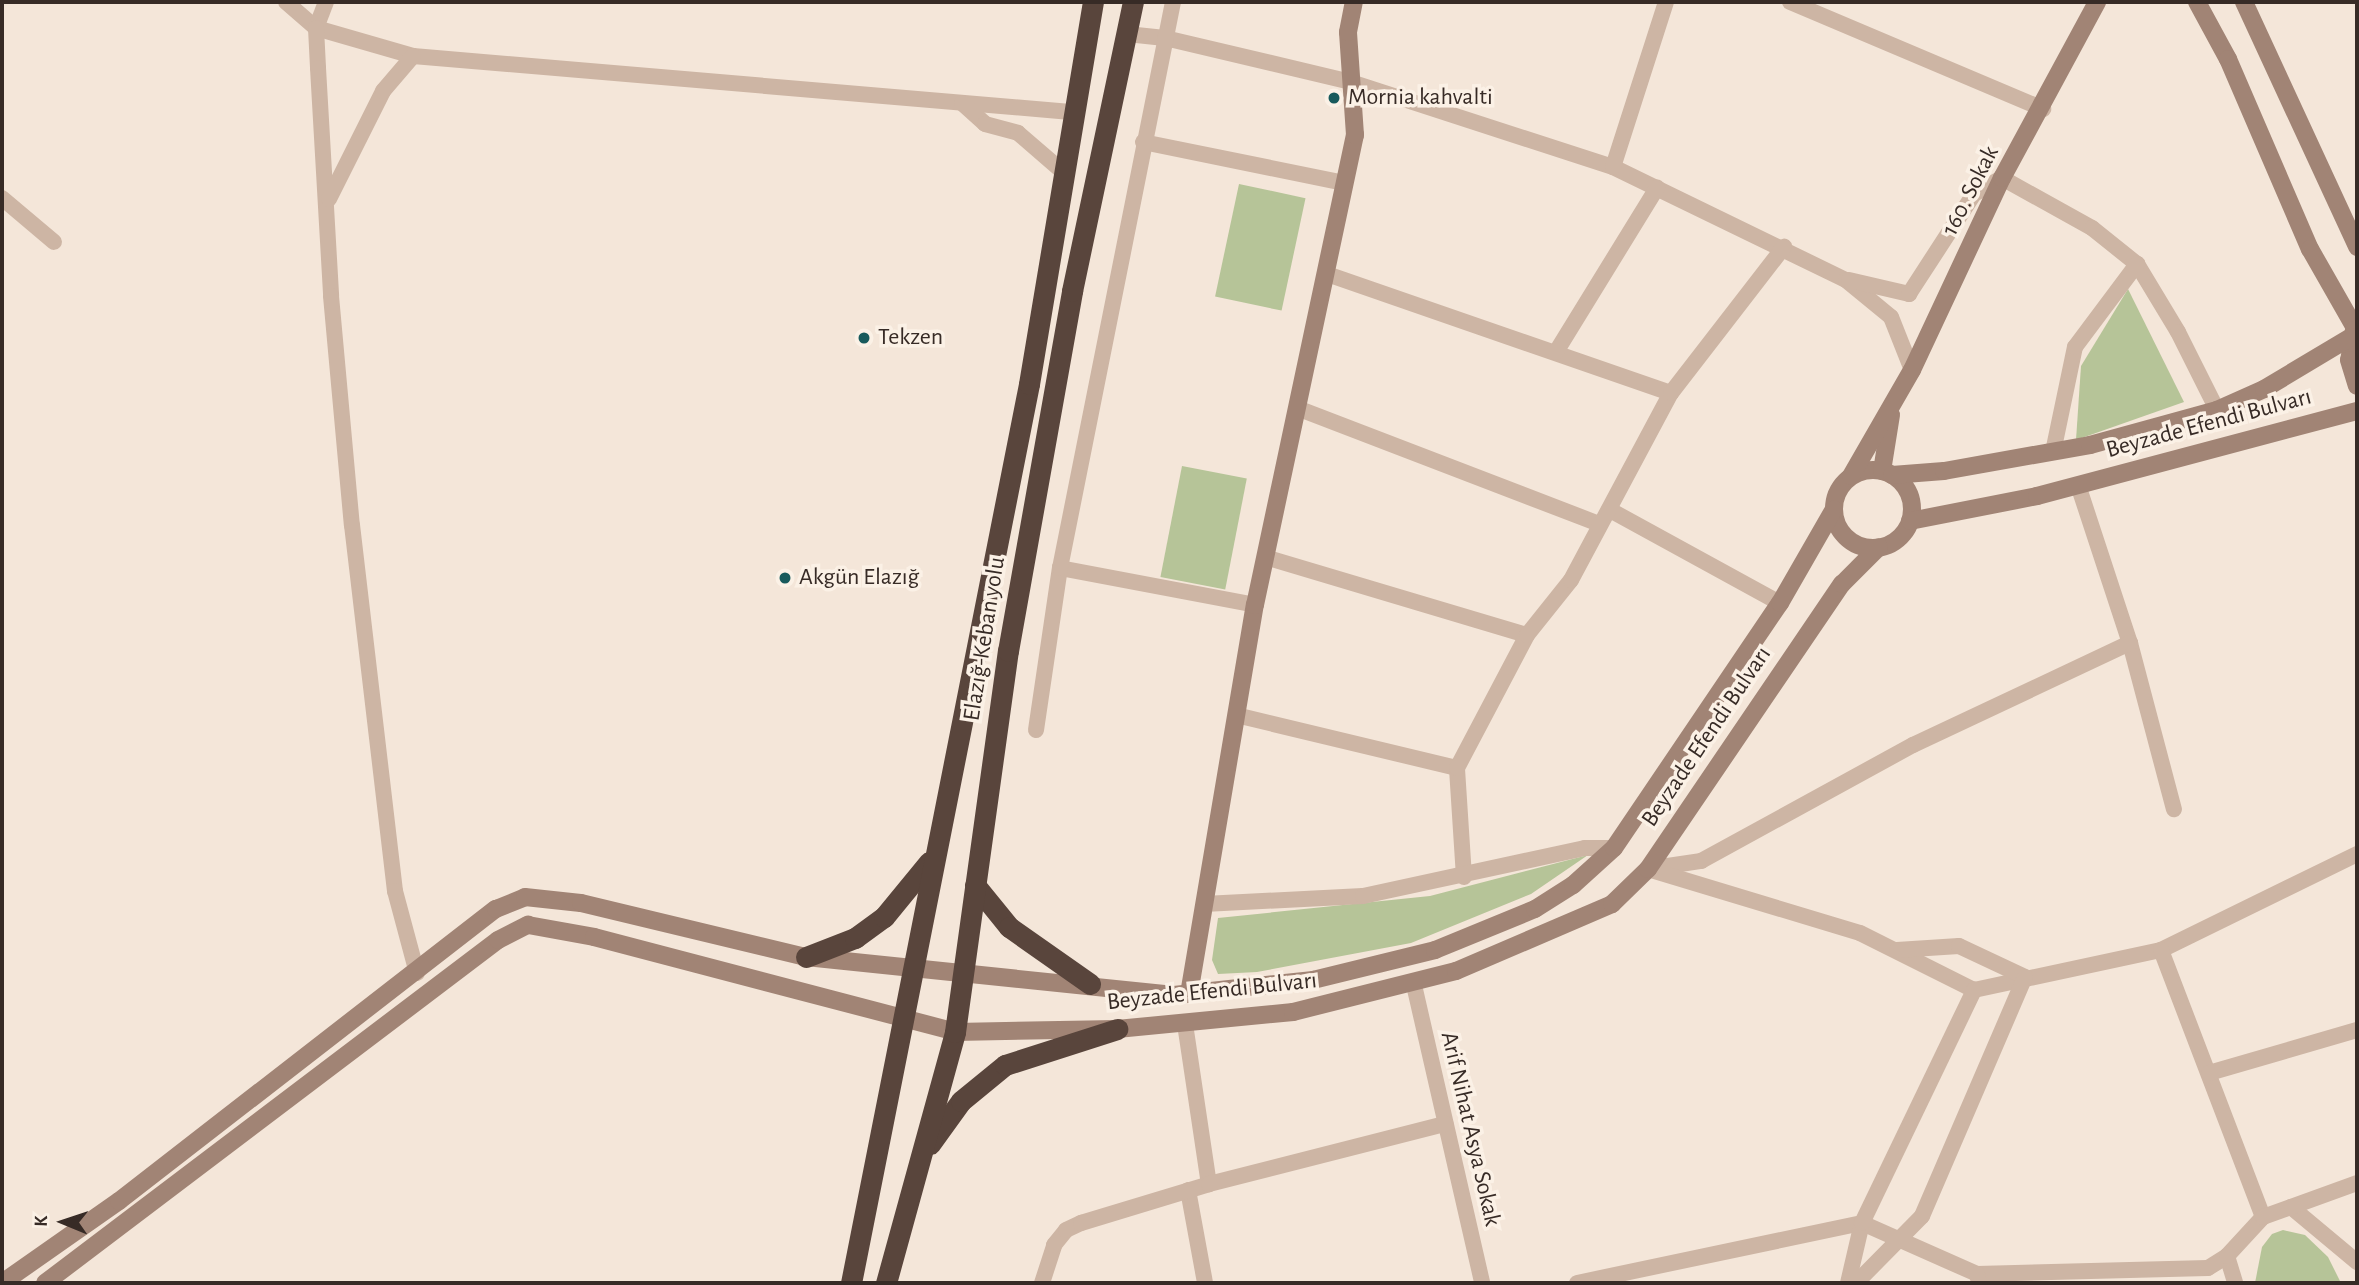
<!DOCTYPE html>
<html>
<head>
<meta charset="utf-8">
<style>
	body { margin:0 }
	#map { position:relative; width:2359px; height:1285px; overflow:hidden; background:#f4e6d9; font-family:"Alegreya Sans",sans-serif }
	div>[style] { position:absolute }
	.green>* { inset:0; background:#b6c498; transform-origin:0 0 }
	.street>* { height:16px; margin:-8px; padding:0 8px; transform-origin:8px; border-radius:8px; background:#cdb5a4 }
	.secondary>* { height:18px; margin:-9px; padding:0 9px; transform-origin:9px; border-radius:9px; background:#a18475 }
	.secondary>.ring { margin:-9px; padding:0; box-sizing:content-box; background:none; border:18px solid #a18475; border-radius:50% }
	.highway>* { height:21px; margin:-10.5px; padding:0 10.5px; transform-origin:10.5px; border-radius:10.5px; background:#59453c }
	.dots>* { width:19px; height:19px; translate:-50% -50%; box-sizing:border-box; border:4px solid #fbf1e6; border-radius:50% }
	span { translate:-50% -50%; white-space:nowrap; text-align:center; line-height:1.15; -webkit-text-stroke:7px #fbf1e6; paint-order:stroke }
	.poi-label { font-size:24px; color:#372b26 }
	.left { translate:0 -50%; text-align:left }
	.street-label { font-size:24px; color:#372b26 }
	.frame { position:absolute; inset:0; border:4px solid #372b26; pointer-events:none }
	.north { position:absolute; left:28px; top:1187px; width:70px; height:70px; -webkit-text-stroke:5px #fbf1e6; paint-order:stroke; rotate:272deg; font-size:19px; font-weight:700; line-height:28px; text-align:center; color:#372b26 }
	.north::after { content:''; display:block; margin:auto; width:24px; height:32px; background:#372b26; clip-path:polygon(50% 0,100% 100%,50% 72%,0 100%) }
</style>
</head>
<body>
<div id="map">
	<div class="green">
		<div style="left:1239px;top:184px;width:68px;height:115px;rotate:12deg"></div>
		<div style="clip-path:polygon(2128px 289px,2184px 402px,2076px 440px,2081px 366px)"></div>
		<div style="left:1182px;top:466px;width:66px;height:113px;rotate:11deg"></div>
		<div style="clip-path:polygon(1588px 855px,1531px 894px,1411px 943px,1257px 972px,1218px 974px,1212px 960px,1218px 918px,1430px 896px)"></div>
		<div style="clip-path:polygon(2283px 1230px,2305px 1235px,2328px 1257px,2341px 1283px,2255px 1283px,2262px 1247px,2272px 1234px)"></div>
	</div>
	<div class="street">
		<div style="left:286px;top:2px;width:40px;rotate:41deg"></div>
		<div style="left:316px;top:28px;width:101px;rotate:16.1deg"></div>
		<div style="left:413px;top:56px;width:660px;rotate:4.86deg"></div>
		<div style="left:326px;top:2px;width:28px;rotate:111deg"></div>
		<div style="left:316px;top:28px;width:40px;rotate:87.1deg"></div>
		<div style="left:318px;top:68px;width:228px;rotate:86.7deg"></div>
		<div style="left:331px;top:296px;width:230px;rotate:84.8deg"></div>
		<div style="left:352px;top:525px;width:369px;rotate:83.3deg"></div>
		<div style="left:395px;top:891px;width:85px;rotate:75deg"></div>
		<div style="left:1790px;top:2px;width:275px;rotate:22.9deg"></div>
		<div style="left:1127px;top:34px;width:38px;rotate:6deg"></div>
		<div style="left:1165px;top:38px;width:191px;rotate:13.3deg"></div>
		<div style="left:1351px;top:82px;width:275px;rotate:18deg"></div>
		<div style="left:1613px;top:167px;width:259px;rotate:25.9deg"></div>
		<div style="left:1846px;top:280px;width:58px;rotate:39.4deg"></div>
		<div style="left:1891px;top:317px;width:57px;rotate:68.4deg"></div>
		<div style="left:962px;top:103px;width:31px;rotate:42deg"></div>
		<div style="left:985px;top:124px;width:34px;rotate:15deg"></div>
		<div style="left:1018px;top:133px;width:58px;rotate:40.8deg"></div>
		<div style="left:1143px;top:142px;width:206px;rotate:11.5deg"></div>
		<div style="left:1613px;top:167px;width:173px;rotate:-72.2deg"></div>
		<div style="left:2px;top:198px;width:68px;rotate:40.2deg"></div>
		<div style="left:329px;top:199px;width:121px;rotate:-63.4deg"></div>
		<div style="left:383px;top:91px;width:46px;rotate:-49.4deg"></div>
		<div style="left:1327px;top:274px;width:364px;rotate:19.1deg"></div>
		<div style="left:1849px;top:280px;width:62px;rotate:13.1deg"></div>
		<div style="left:1909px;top:294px;width:119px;rotate:-57deg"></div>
		<div style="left:1974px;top:194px;width:32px;rotate:-30deg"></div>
		<div style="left:2002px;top:178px;width:103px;rotate:29.1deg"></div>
		<div style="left:2092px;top:228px;width:58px;rotate:38.7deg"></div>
		<div style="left:2137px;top:264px;width:79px;rotate:58.9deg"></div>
		<div style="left:2178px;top:332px;width:87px;rotate:63.4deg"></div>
		<div style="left:1556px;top:352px;width:193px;rotate:-58.4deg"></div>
		<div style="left:1297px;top:408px;width:324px;rotate:21deg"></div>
		<div style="left:2053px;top:452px;width:107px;rotate:-78.2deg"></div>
		<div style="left:2075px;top:347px;width:104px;rotate:-53.2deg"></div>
		<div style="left:2078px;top:485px;width:166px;rotate:71.8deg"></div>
		<div style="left:2130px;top:643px;width:172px;rotate:75.2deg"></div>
		<div style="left:1610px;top:510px;width:194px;rotate:28.7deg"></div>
		<div style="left:1265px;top:557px;width:273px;rotate:16.6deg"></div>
		<div style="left:1060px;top:568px;width:198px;rotate:10.7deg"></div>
		<div style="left:1236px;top:715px;width:227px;rotate:13.5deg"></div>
		<div style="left:1036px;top:730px;width:164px;rotate:-81.6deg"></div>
		<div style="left:1060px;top:568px;width:577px;rotate:-78.71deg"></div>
		<div style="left:1654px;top:868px;width:48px;rotate:-8.5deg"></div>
		<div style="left:1701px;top:861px;width:242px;rotate:-28.7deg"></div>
		<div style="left:1913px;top:745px;width:240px;rotate:-25.2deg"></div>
		<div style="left:1648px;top:869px;width:221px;rotate:16.8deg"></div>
		<div style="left:1860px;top:933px;width:127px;rotate:26.6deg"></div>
		<div style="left:1974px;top:990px;width:191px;rotate:-12.1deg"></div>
		<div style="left:2161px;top:950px;width:218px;rotate:-26.1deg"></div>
		<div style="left:1464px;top:877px;width:109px;rotate:-93.7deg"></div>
		<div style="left:1457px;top:768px;width:150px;rotate:-62.2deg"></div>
		<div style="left:1527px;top:635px;width:70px;rotate:-51.3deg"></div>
		<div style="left:1571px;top:580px;width:212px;rotate:-61.9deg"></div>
		<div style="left:1671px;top:393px;width:185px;rotate:-52.3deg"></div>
		<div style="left:1204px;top:904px;width:159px;rotate:-2.9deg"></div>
		<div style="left:1363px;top:896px;width:227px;rotate:-12.2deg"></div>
		<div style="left:1585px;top:848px;width:29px"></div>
		<div style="left:1897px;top:950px;width:62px;rotate:-3.7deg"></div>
		<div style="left:1959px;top:946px;width:73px;rotate:25.2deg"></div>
		<div style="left:2161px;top:950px;width:286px;rotate:69.1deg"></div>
		<div style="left:1414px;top:985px;width:306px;rotate:77.1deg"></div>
		<div style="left:1185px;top:1024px;width:162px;rotate:81.5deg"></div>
		<div style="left:2209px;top:1073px;width:154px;rotate:-16.2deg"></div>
		<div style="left:1188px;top:1190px;width:95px;rotate:79.6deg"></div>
		<div style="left:2291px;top:1207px;width:86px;rotate:39.8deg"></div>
		<div style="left:2227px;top:1256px;width:28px;rotate:73deg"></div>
		<div style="left:1977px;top:1274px;width:231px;rotate:-1.5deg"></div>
		<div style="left:2208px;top:1268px;width:22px;rotate:-32deg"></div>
		<div style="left:2227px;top:1256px;width:53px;rotate:-47.3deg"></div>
		<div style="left:2263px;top:1217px;width:100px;rotate:-19.9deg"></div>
		<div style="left:1042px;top:1283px;width:40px;rotate:-72deg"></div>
		<div style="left:1054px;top:1245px;width:19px;rotate:-51deg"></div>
		<div style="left:1066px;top:1230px;width:17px;rotate:-25deg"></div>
		<div style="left:1081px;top:1223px;width:134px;rotate:-16.9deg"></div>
		<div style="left:1209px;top:1184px;width:244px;rotate:-14.3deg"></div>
		<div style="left:1577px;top:1283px;width:291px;rotate:-11.9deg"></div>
		<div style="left:1862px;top:1223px;width:126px;rotate:23.9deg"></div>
		<div style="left:1977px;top:1274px;width:9px;rotate:77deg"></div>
		<div style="left:1848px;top:1283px;width:62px;rotate:-76.9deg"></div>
		<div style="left:1862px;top:1223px;width:259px;rotate:-64.3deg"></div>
		<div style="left:1856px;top:1283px;width:94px;rotate:-45.4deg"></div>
		<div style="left:1922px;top:1216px;width:260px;rotate:-66.7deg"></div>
	</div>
	<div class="secondary">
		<div style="left:2197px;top:2px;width:65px;rotate:61.5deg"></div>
		<div style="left:2228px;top:59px;width:207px;rotate:66.7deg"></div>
		<div style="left:2310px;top:249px;width:91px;rotate:60.3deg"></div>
		<div style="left:2244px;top:2px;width:270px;rotate:65.2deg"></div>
		<div style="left:2354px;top:330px;width:30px;rotate:99deg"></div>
		<div style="left:2349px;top:360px;width:27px;rotate:73deg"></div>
		<div class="ring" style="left:1834px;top:470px;width:60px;height:60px"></div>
		<div style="left:1882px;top:471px;width:57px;rotate:-80.9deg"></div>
		<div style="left:1892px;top:475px;width:52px;rotate:-4.4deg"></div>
		<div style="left:1944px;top:471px;width:148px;rotate:-10.1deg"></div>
		<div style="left:2090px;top:445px;width:132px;rotate:-15.4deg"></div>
		<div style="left:2217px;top:410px;width:51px;rotate:-24.1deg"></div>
		<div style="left:2264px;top:389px;width:101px;rotate:-30.9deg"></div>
		<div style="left:1851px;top:476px;width:122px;rotate:-60.1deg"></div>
		<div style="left:1912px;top:370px;width:212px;rotate:-64.9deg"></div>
		<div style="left:2002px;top:178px;width:200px;rotate:-61.6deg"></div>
		<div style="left:1910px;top:521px;width:129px;rotate:-11.1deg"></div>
		<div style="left:2037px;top:496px;width:331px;rotate:-14.9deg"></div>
		<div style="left:1189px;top:994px;width:395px;rotate:-80.4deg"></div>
		<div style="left:1255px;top:605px;width:481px;rotate:-78deg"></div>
		<div style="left:1355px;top:135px;width:103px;rotate:-93.9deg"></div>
		<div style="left:1348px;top:32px;width:31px;rotate:-79deg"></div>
		<div style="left:2px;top:1283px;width:143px;rotate:-35deg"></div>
		<div style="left:119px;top:1201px;width:477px;rotate:-37.8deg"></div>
		<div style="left:496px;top:909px;width:31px;rotate:-22deg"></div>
		<div style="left:525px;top:897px;width:56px;rotate:6.1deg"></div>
		<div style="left:581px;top:903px;width:231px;rotate:13.5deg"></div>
		<div style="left:806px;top:957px;width:370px;rotate:5.9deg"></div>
		<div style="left:1174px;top:995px;width:140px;rotate:-6.2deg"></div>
		<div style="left:1313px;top:980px;width:126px;rotate:-13.8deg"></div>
		<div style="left:1435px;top:950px;width:108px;rotate:-22.3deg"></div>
		<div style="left:1535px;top:909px;width:45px;rotate:-32.3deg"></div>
		<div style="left:1573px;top:885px;width:55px;rotate:-42.1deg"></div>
		<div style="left:1614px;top:848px;width:296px;rotate:-55.9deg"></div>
		<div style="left:1780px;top:603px;width:108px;rotate:-60.1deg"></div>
		<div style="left:45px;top:1283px;width:568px;rotate:-37.13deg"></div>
		<div style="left:498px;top:940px;width:34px;rotate:-27deg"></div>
		<div style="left:528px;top:925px;width:67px;rotate:10.3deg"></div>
		<div style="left:594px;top:937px;width:373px;rotate:14.7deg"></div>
		<div style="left:955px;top:1032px;width:162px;rotate:-1.1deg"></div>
		<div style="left:1117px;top:1029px;width:177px;rotate:-5.5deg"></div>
		<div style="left:1293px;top:1012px;width:168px;rotate:-14.1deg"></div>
		<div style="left:1456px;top:971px;width:170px;rotate:-23.2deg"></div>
		<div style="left:1612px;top:904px;width:50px;rotate:-44.2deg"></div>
		<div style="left:1648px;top:869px;width:345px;rotate:-55.8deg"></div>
		<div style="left:1842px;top:584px;width:52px;rotate:-45deg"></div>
	</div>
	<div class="highway">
		<div style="left:975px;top:885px;width:54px;rotate:51deg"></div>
		<div style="left:1009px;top:927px;width:99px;rotate:35.1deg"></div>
		<div style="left:806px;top:957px;width:53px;rotate:-21.2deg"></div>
		<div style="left:855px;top:938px;width:36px;rotate:-36deg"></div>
		<div style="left:884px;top:917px;width:71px;rotate:-50.7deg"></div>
		<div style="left:930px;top:1144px;width:53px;rotate:-54.2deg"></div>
		<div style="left:961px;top:1101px;width:57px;rotate:-39.3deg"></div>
		<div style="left:1005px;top:1065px;width:118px;rotate:-17.8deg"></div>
		<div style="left:851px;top:1283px;width:916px;rotate:-78.8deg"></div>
		<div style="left:1029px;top:384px;width:387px;rotate:-80.5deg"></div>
		<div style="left:886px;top:1283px;width:260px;rotate:-74.6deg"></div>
		<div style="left:955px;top:1032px;width:385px;rotate:-82.1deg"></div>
		<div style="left:1008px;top:651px;width:366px;rotate:-79.9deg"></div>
		<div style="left:1072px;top:291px;width:295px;rotate:-78.1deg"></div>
	</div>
	<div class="dots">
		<div style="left:1334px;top:98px;background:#185a5c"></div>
		<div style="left:864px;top:338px;background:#185a5c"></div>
		<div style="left:785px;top:578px;background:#185a5c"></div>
	</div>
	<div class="poi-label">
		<span class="left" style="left:1348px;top:98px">Mornia kahvalti</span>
		<span class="left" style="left:878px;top:338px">Tekzen</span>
		<span class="left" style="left:799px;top:578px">Akgün Elazığ</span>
	</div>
	<div class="street-label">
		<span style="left:1971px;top:191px;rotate:-63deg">160. Sokak</span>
		<span style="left:2209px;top:424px;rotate:-15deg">Beyzade Efendi Bulvarı</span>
		<span style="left:985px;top:639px;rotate:-81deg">Elazığ-Keban yolu</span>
		<span style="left:1707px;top:737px;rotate:-56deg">Beyzade Efendi Bulvarı</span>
		<span style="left:1212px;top:992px;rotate:-6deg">Beyzade Efendi Bulvarı</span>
		<span style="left:1470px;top:1129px;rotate:77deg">Arif Nihat Asya Sokak</span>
	</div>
	<div class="frame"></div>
	<div class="north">K</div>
</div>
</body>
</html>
